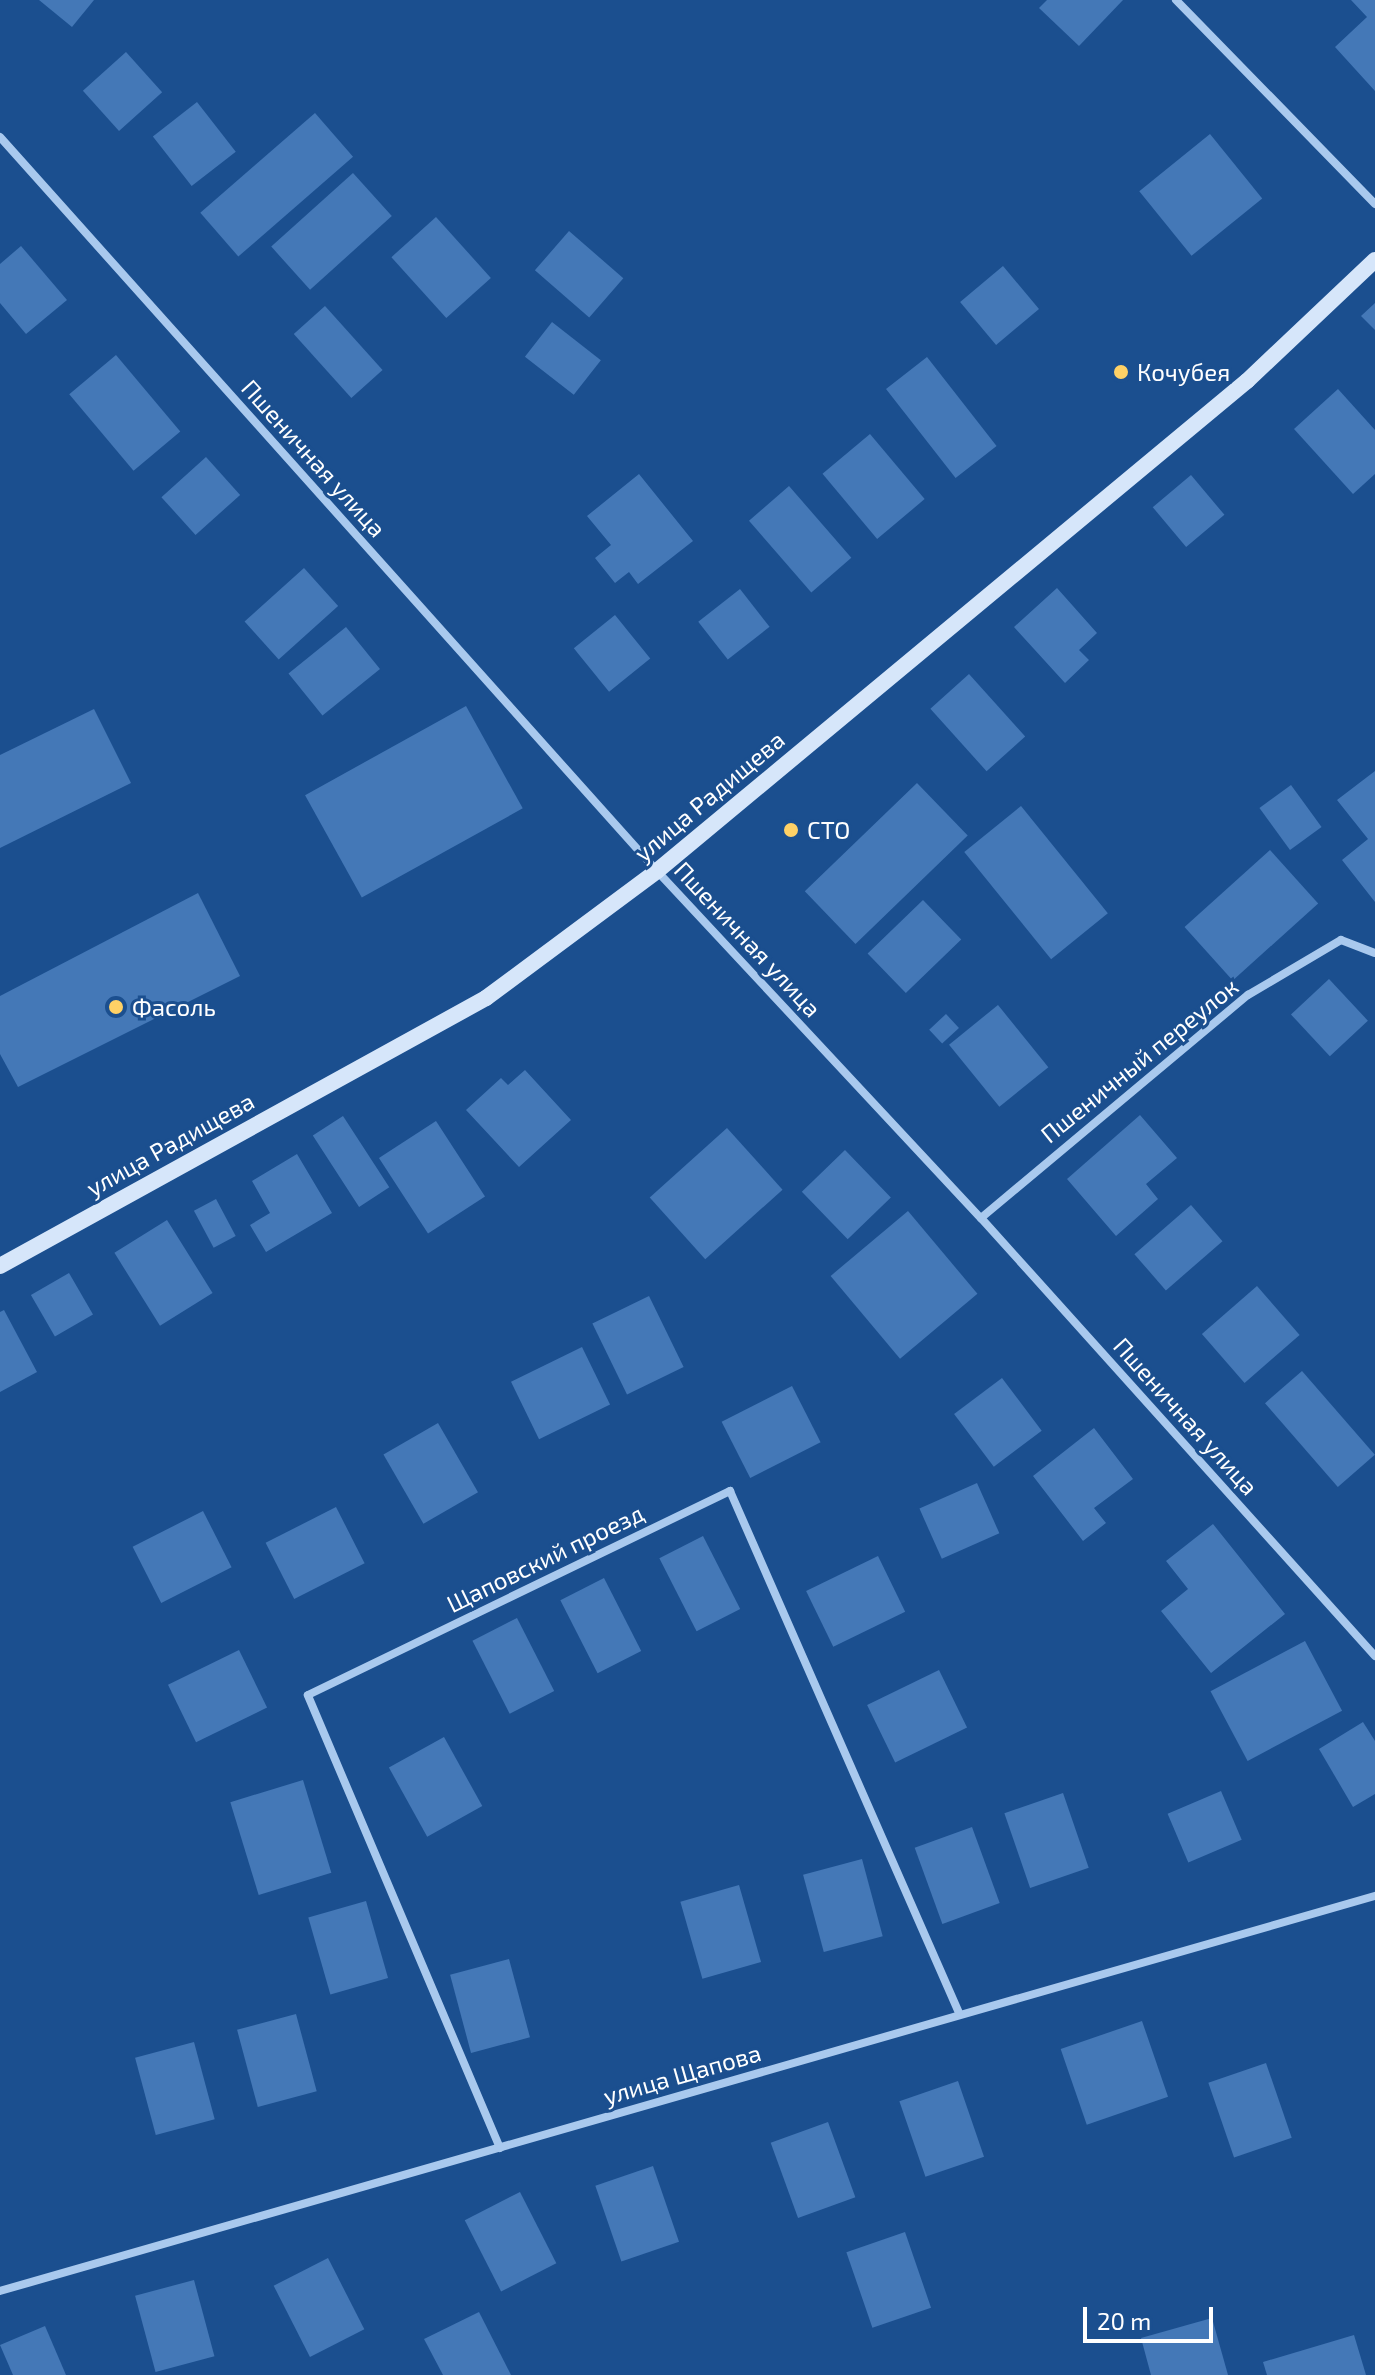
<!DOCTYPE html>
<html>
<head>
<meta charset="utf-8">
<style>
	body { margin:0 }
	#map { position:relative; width:1375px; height:2375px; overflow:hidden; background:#1b4f8f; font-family:"Exo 2",sans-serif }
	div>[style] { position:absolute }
	.building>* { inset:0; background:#4478b7; transform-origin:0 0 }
	.street>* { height:8px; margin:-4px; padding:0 4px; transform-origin:4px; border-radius:4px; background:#a9c9ee }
	.secondary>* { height:16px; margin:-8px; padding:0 8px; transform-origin:8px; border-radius:8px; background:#d6e6fa }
	.dots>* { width:22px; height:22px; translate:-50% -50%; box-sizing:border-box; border:4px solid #1b4f8f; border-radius:50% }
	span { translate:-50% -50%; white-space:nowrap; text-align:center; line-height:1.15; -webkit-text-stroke:6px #1b4f8f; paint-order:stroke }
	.poi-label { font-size:24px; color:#fff }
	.left { translate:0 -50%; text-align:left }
	.street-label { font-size:24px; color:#fff }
	.scale { position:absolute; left:1083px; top:2307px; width:130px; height:36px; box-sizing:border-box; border:4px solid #fff; border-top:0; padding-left:10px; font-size:24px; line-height:28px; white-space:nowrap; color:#fff; -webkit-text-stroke:6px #1b4f8f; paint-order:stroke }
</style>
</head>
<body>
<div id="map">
	<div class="building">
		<div style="clip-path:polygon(39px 0,94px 0,72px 27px)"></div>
		<div style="clip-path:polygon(1047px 0,1123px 0,1079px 46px,1039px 8px)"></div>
		<div style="clip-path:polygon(1351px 0,1375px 0,1375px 91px,1335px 47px,1367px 17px)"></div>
		<div style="left:126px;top:52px;width:54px;height:58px;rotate:48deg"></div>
		<div style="left:197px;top:102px;width:63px;height:56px;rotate:52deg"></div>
		<div style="left:315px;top:113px;width:58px;height:152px;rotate:49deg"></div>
		<div style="left:1210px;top:134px;width:83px;height:91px;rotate:51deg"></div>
		<div style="left:353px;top:173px;width:58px;height:110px;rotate:48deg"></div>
		<div style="left:436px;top:217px;width:82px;height:60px;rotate:48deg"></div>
		<div style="left:569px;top:231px;width:72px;height:52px;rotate:41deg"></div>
		<div style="clip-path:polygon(21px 246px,67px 300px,26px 334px,0 303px,0 264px)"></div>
		<div style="left:1003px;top:266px;width:56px;height:56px;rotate:50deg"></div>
		<div style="clip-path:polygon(1375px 303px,1375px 330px,1361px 316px)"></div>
		<div style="left:325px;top:306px;width:86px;height:42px;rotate:48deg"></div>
		<div style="left:552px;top:322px;width:62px;height:44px;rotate:38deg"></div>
		<div style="left:116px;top:355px;width:100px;height:61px;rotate:50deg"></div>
		<div style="left:927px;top:357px;width:113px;height:52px;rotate:52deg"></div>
		<div style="clip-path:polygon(1338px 389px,1375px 430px,1375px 474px,1353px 494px,1294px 429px)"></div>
		<div style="left:870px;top:434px;width:85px;height:62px;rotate:50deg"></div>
		<div style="left:206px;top:457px;width:51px;height:60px;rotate:48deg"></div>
		<div style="clip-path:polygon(639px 474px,693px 541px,638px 584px,629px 572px,615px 583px,595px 558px,611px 545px,587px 516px)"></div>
		<div style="left:1191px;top:475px;width:52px;height:50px;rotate:50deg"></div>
		<div style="left:789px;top:486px;width:95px;height:53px;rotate:49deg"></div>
		<div style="left:304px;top:568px;width:51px;height:80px;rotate:48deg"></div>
		<div style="clip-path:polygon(1057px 588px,1097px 633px,1079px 650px,1089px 660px,1065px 683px,1014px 627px)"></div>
		<div style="left:740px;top:589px;width:48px;height:53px;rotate:52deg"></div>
		<div style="left:615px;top:615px;width:56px;height:53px;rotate:51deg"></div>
		<div style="left:346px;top:627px;width:54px;height:74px;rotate:51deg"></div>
		<div style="left:969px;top:674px;width:84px;height:52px;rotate:48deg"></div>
		<div style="left:466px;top:706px;width:117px;height:184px;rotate:61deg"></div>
		<div style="clip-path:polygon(94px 709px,131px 783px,0 848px,0 755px)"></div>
		<div style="clip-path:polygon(1375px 771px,1375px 902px,1342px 860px,1368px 839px,1337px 800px)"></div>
		<div style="left:917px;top:783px;width:73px;height:156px;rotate:46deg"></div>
		<div style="left:1291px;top:785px;width:52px;height:39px;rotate:54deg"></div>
		<div style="left:1021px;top:806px;width:138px;height:73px;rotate:51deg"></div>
		<div style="left:1270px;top:850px;width:72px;height:115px;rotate:48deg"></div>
		<div style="clip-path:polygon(198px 893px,240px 976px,18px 1087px,0 1054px,0 996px)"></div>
		<div style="left:923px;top:900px;width:55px;height:77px;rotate:46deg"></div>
		<div style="left:1329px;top:979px;width:57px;height:52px;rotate:47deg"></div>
		<div style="left:998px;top:1005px;width:80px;height:63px;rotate:51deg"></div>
		<div style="left:946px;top:1014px;width:19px;height:23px;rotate:47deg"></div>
		<div style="clip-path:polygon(525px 1070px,571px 1120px,519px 1167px,466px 1110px,501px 1078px,508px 1085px)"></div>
		<div style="clip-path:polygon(1140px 1115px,1177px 1158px,1146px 1184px,1158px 1199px,1116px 1236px,1067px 1179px)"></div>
		<div style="left:343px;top:1116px;width:85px;height:36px;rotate:57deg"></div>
		<div style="left:436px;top:1121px;width:90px;height:68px;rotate:57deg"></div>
		<div style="left:727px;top:1128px;width:83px;height:104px;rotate:48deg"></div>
		<div style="left:845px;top:1150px;width:66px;height:60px;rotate:46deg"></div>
		<div style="clip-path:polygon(297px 1154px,332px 1213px,266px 1252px,250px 1225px,270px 1213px,252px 1181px)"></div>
		<div style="left:216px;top:1199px;width:42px;height:25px;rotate:62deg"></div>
		<div style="left:1191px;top:1205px;width:48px;height:75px;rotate:49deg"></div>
		<div style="left:908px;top:1211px;width:108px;height:101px;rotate:50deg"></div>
		<div style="left:167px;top:1220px;width:86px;height:62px;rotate:58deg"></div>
		<div style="left:69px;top:1273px;width:48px;height:44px;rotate:60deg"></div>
		<div style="left:1257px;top:1286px;width:65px;height:73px;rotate:49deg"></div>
		<div style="left:649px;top:1296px;width:79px;height:63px;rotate:64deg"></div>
		<div style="clip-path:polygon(4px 1310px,37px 1372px,0 1392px,0 1312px)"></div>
		<div style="left:582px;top:1347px;width:64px;height:79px;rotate:64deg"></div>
		<div style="left:1302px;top:1371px;width:111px;height:49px;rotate:49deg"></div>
		<div style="left:1002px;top:1378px;width:66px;height:60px;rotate:53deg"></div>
		<div style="left:792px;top:1386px;width:63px;height:79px;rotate:63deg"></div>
		<div style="left:438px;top:1423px;width:80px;height:63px;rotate:60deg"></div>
		<div style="clip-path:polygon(1094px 1428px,1133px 1479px,1094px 1508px,1106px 1523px,1083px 1541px,1033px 1476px)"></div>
		<div style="left:977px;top:1483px;width:55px;height:63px;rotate:66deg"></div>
		<div style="left:336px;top:1507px;width:63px;height:79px;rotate:63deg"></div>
		<div style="left:203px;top:1511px;width:63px;height:79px;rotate:63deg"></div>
		<div style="clip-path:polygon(1213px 1524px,1285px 1614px,1211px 1673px,1161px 1611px,1188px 1589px,1166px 1561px)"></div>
		<div style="left:703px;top:1536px;width:82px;height:49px;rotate:63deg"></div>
		<div style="left:878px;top:1556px;width:62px;height:80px;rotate:64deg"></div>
		<div style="left:604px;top:1578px;width:82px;height:49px;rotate:63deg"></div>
		<div style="left:517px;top:1618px;width:82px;height:50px;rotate:63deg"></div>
		<div style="left:1305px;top:1641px;width:79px;height:107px;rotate:62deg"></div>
		<div style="left:239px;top:1650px;width:64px;height:79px;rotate:64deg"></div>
		<div style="left:939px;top:1670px;width:64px;height:80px;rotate:64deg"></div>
		<div style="clip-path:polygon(1363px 1722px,1375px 1741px,1375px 1794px,1353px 1807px,1319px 1749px)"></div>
		<div style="left:444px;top:1737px;width:79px;height:63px;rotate:61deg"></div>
		<div style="left:303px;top:1780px;width:97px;height:76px;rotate:73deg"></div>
		<div style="left:1221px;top:1791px;width:53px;height:58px;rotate:67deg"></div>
		<div style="left:1063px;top:1793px;width:79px;height:62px;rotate:71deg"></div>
		<div style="left:972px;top:1827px;width:81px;height:61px;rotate:70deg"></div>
		<div style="left:862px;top:1859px;width:80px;height:61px;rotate:75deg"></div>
		<div style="left:739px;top:1885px;width:80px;height:61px;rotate:74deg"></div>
		<div style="left:366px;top:1901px;width:80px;height:60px;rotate:74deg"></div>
		<div style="left:509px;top:1959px;width:81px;height:61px;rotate:75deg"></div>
		<div style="left:296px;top:2014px;width:80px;height:61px;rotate:75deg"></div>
		<div style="left:1142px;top:2021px;width:80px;height:86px;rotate:71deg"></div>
		<div style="left:194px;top:2042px;width:80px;height:61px;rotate:75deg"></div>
		<div style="left:1266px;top:2063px;width:79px;height:61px;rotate:71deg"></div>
		<div style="left:958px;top:2081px;width:80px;height:62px;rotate:71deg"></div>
		<div style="left:828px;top:2122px;width:80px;height:61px;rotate:70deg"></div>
		<div style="left:653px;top:2166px;width:80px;height:61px;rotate:71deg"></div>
		<div style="left:520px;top:2192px;width:80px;height:62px;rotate:63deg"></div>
		<div style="left:905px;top:2232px;width:80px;height:62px;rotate:71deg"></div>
		<div style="left:328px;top:2258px;width:80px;height:61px;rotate:63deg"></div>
		<div style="left:194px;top:2280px;width:79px;height:61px;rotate:75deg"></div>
		<div style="clip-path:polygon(479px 2312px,511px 2375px,443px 2375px,424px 2339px)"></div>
		<div style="clip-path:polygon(1212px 2318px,1228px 2375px,1151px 2375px,1141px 2338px)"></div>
		<div style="clip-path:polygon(45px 2326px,66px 2375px,13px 2375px,0 2345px)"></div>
		<div style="clip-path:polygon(1354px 2335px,1366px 2375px,1267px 2375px,1263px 2362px)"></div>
	</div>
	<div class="street">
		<div style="left:1176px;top:0;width:285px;rotate:45.7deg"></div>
		<div style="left:0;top:137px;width:985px;rotate:48.17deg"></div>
		<div style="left:657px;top:871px;width:475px;rotate:47deg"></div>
		<div style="left:981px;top:1218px;width:589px;rotate:48.03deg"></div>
		<div style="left:981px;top:1218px;width:348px;rotate:-39.9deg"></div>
		<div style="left:1248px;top:995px;width:108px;rotate:-30.6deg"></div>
		<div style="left:1341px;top:940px;width:36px;rotate:21deg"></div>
		<div style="left:500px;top:2148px;width:492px;rotate:-113deg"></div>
		<div style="left:308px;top:1695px;width:469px;rotate:-25.8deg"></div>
		<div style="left:730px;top:1491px;width:570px;rotate:66.31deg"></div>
		<div style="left:0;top:2291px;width:1431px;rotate:-16.03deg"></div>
	</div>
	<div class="secondary">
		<div style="left:0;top:1266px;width:555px;rotate:-28.87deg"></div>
		<div style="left:486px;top:998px;width:213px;rotate:-36.6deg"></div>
		<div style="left:657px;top:871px;width:767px;rotate:-39.71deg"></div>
		<div style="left:1247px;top:381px;width:176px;rotate:-43.4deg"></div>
	</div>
	<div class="dots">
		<div style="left:1121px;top:372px;background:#ffd166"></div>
		<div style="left:791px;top:830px;background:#ffd166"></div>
		<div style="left:116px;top:1007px;background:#ffd166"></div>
	</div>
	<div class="poi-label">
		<span class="left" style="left:1137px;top:372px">Кочубея</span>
		<span class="left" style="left:807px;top:830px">СТО</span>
		<span class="left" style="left:132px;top:1007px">Фасоль</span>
	</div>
	<div class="street-label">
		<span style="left:314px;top:458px;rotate:48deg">Пшеничная улица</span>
		<span style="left:709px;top:796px;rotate:-40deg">улица Радищева</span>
		<span style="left:748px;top:939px;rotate:47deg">Пшеничная улица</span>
		<span style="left:1139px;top:1060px;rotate:-39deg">Пшеничный переулок</span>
		<span style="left:170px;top:1144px;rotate:-29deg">улица Радищева</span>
		<span style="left:1186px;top:1416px;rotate:48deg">Пшеничная улица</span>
		<span style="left:545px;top:1558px;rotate:-26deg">Щаповский проезд</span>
		<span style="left:682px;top:2074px;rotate:-16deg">улица Щапова</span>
	</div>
	<div class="scale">20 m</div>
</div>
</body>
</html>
